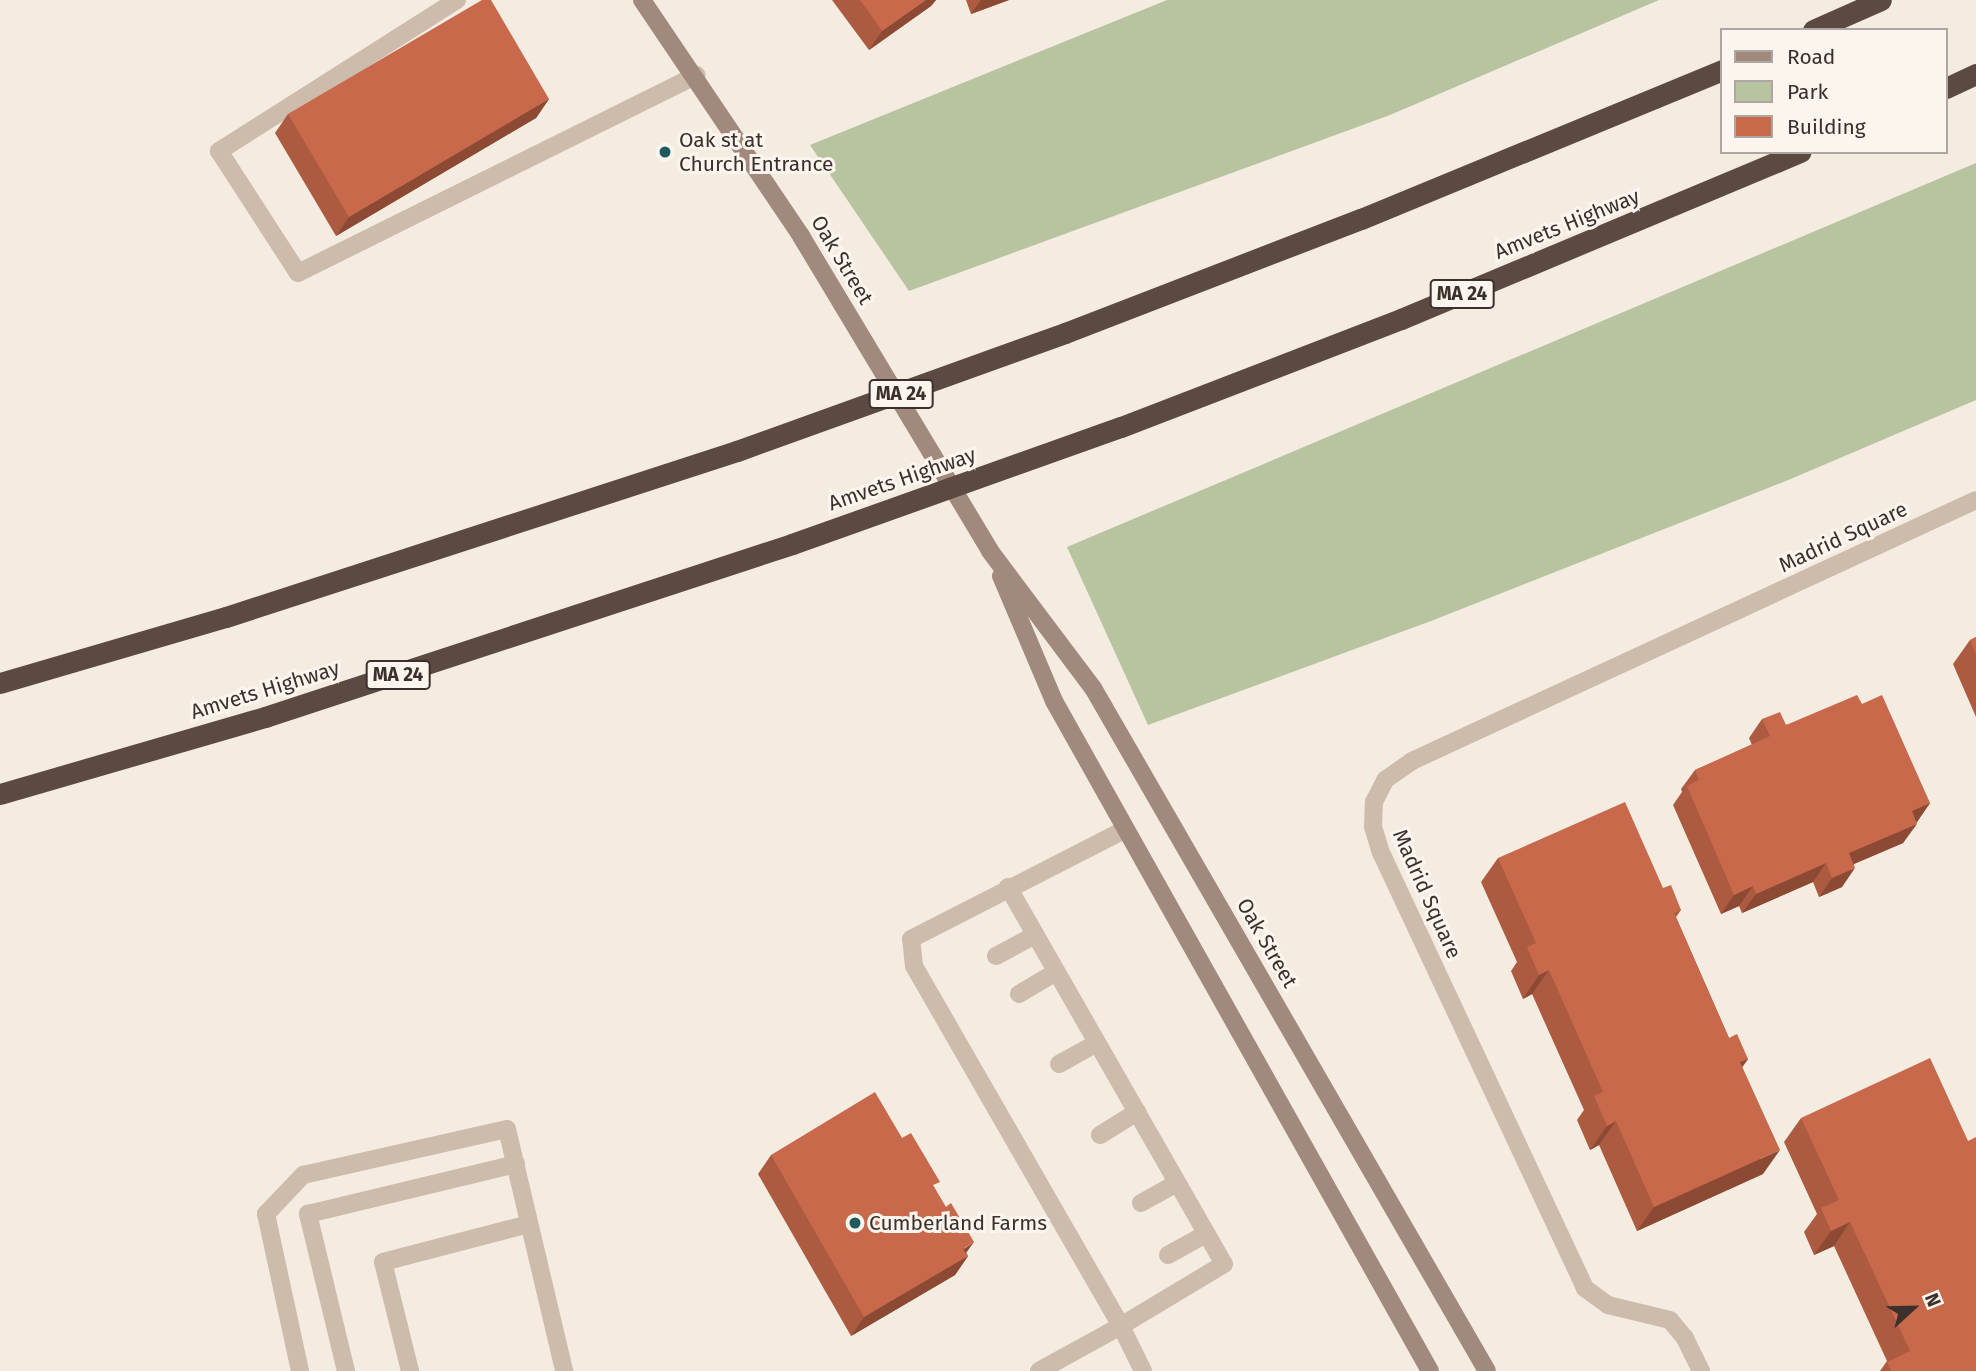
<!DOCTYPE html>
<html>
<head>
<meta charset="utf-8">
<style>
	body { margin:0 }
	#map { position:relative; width:1976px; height:1371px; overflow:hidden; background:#f4ebe1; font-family:"Fira Sans",sans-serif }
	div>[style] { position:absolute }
	.green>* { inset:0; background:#b8c4a0 }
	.lane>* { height:18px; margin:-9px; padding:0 9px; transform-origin:9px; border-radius:9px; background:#cdbbac }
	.street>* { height:18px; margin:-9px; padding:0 9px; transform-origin:9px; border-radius:9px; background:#cdbbac }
	.secondary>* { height:18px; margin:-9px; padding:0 9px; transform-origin:9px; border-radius:9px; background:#a18a7d }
	.highway>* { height:21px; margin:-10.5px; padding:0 10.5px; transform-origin:10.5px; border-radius:10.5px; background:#5c4a42 }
	.highway-bridge>* { height:21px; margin:-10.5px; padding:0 10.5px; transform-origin:10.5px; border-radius:10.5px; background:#5c4a42 }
	.wall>* { inset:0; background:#ac5a40 }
	.shaded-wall>* { inset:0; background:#8c4a34 }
	.building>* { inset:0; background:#c8694b }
	.dots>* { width:19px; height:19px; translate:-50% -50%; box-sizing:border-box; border:4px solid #fbf5ee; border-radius:50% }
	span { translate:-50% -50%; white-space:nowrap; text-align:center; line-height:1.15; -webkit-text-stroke:6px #fbf5ee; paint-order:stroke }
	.shield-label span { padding:2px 5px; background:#fbf5ee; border:2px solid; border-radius:5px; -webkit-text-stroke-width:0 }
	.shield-label { font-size:19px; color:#3b302b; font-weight:700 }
	.poi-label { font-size:21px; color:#3b302b }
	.left { translate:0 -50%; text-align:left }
	.street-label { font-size:21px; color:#3b302b }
	.legend { position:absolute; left:1720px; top:28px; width:228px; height:126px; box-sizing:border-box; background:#fbf5ee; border:2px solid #aea6a0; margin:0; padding:9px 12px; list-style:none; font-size:21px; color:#3b302b }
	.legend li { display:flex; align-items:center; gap:14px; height:35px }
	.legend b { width:35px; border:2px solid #aea6a0 }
	.north { position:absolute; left:1878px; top:1273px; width:70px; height:70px; -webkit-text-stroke:5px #fbf5ee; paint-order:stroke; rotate:68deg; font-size:19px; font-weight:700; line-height:28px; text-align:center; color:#3b302b }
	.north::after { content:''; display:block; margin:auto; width:24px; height:32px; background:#3b302b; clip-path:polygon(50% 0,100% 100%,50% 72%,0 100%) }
</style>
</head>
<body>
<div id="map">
	<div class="green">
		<div style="clip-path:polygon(1167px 0,1659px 0,1390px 115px,909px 291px,810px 145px)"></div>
		<div style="clip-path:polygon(1976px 163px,1976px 400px,1786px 481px,1431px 621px,1148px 725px,1067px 547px)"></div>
	</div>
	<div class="lane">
		<div style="left:457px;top:0;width:282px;rotate:147.6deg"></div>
		<div style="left:219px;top:151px;width:145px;rotate:57.1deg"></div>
		<div style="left:298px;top:273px;width:445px;rotate:-26.4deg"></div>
		<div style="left:1008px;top:887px;width:434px;rotate:60.2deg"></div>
		<div style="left:1224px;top:1264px;width:120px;rotate:149deg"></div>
		<div style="left:1121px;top:1326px;width:50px;rotate:63.9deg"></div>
		<div style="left:996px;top:956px;width:44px;rotate:-28.3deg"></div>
		<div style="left:1019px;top:994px;width:43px;rotate:-30.7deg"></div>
		<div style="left:1059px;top:1064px;width:43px;rotate:-28.9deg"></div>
		<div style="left:1100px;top:1135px;width:44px;rotate:-31.9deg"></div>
		<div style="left:1141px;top:1203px;width:41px;rotate:-29.1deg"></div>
		<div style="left:1168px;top:1255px;width:43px;rotate:-28.9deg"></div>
		<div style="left:300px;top:1371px;width:161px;rotate:-102.2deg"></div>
		<div style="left:266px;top:1214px;width:54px;rotate:-46.5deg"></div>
		<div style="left:303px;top:1175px;width:209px;rotate:-12.7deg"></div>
		<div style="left:507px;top:1129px;width:249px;rotate:76.7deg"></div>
		<div style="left:346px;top:1371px;width:162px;rotate:-103.6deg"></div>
		<div style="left:308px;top:1214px;width:214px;rotate:-13.5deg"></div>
		<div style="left:410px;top:1371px;width:112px;rotate:-103.9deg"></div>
		<div style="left:383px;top:1262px;width:151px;rotate:-14.6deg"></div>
		<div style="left:1039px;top:1371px;width:94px;rotate:-28.8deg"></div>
		<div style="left:1121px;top:1326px;width:415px;rotate:-119.9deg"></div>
		<div style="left:914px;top:966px;width:27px;rotate:-96deg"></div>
		<div style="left:911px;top:939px;width:239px;rotate:-27.1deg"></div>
	</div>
	<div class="street">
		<div style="left:1701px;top:1371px;width:37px;rotate:-116deg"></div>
		<div style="left:1685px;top:1338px;width:23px;rotate:-130deg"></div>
		<div style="left:1670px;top:1320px;width:64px;rotate:-166.4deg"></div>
		<div style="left:1608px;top:1305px;width:29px;rotate:-144deg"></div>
		<div style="left:1585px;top:1288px;width:480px;rotate:-115.1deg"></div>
		<div style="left:1381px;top:853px;width:27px;rotate:-107deg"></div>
		<div style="left:1373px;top:827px;width:25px;rotate:-88deg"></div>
		<div style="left:1374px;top:802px;width:25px;rotate:-63deg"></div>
		<div style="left:1385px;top:780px;width:33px;rotate:-35deg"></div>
		<div style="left:1412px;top:761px;width:621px;rotate:-24.83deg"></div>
	</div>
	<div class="secondary">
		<div style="left:642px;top:0;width:285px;rotate:56deg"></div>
		<div style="left:801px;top:236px;width:367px;rotate:59deg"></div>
		<div style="left:990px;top:551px;width:171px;rotate:53.1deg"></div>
		<div style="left:1093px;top:688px;width:788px;rotate:60.02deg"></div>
		<div style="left:1001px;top:576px;width:136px;rotate:67deg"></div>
		<div style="left:1054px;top:701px;width:768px;rotate:60.7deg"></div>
	</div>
	<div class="highway">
		<div style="left:1813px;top:30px;width:74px;rotate:-23.8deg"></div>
		<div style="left:1946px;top:88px;width:33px;rotate:-25deg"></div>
		<div style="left:1065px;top:333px;width:317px;rotate:-21.1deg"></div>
		<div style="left:1361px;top:219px;width:391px;rotate:-22.4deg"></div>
		<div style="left:1121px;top:427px;width:300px;rotate:-21.1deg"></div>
		<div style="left:1401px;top:319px;width:433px;rotate:-22.7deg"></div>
		<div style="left:0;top:683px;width:235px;rotate:-16.3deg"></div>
		<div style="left:226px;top:617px;width:537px;rotate:-18deg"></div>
		<div style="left:0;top:794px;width:276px;rotate:-16.2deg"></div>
		<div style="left:265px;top:717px;width:555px;rotate:-18.17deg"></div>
	</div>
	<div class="highway-bridge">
		<div style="left:737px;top:451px;width:349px;rotate:-19.8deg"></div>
		<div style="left:792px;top:544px;width:349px;rotate:-19.6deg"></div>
	</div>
	<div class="wall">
		<div style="clip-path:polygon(832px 0,936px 0,931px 6px,869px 50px)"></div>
		<div style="clip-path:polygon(966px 0,1009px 0,971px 14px)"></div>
		<div style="clip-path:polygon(549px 99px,536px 118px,336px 236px,275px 133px,288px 114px)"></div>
		<div style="clip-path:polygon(1976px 637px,1976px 717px,1953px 664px,1970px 640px)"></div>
		<div style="clip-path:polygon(1862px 704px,1930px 803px,1903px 843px,1854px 864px,1842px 887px,1819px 897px,1813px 882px,1742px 913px,1739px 906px,1721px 914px,1673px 805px,1682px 792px,1681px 789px,1695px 770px,1752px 745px,1749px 738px,1762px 719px,1786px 725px)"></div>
		<div style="clip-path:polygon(1498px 858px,1663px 888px,1681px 910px,1676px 917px,1729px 1038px,1748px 1059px,1742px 1067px,1763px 1174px,1637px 1231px,1599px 1145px,1590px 1150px,1577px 1120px,1584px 1110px,1532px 994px,1523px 999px,1511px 971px,1517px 962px,1481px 882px)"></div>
		<div style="clip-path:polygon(1801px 1118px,1976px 1371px,1880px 1371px,1887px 1361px,1834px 1246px,1814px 1255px,1804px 1232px,1817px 1214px,1784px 1142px)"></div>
		<div style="clip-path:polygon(902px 1138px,935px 1189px,968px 1256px,955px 1275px,851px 1336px,758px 1174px,771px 1155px)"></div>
	</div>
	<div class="shaded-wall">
		<div style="clip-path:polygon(926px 0,936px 0,931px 6px,869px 50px,882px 31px)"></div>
		<div style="clip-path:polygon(981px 0,1009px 0,971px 14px)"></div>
		<div style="clip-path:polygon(549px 99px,536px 118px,336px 236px,349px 217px)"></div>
		<div style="clip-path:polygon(1930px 803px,1916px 823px,1912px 811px)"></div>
		<div style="clip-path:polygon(1917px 824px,1903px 843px,1835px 872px,1849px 853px)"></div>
		<div style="clip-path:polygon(1826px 863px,1813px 882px,1742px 913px,1756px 894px)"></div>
		<div style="clip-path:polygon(1855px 868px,1842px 887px,1819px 897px,1832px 878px)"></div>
		<div style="clip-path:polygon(1753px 886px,1739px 906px,1721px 914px,1734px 895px)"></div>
		<div style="clip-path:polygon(1549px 970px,1532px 994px,1523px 999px,1539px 975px)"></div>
		<div style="clip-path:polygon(1748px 1059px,1731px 1083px,1740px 1062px)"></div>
		<div style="clip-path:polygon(1616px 1121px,1599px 1145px,1590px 1150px,1607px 1126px)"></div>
		<div style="clip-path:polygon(1780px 1150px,1763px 1174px,1637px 1231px,1654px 1207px)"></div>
		<div style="clip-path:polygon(1850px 1222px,1834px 1246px,1814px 1255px,1831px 1231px)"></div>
		<div style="clip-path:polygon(974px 1242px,961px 1260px,968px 1256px,955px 1275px,851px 1336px,864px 1317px)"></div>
	</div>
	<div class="building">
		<div style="clip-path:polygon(482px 0,491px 0,549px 99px,349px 217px,288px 114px)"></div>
		<div style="clip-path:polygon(860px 0,926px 0,882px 31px)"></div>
		<div style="clip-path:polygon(1976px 637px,1976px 654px,1970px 640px)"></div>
		<div style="clip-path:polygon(1857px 695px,1862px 704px,1882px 695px,1930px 803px,1912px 811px,1917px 824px,1849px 853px,1855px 868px,1832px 878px,1826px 863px,1756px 894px,1753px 886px,1734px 895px,1687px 786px,1699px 780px,1695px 770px,1770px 736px,1762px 719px,1780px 712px,1786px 725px)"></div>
		<div style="clip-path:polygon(1625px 802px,1663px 888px,1671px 885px,1681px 910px,1674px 913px,1729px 1038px,1737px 1034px,1748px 1059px,1740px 1062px,1780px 1150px,1654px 1207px,1616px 1121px,1607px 1126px,1594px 1096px,1603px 1092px,1549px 970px,1539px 975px,1527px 947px,1536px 943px,1498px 858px)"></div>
		<div style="clip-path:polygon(1930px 1058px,1968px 1141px,1976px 1137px,1976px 1371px,1891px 1371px,1887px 1362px,1910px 1351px,1850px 1222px,1831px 1231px,1821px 1208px,1839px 1200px,1801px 1118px)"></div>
		<div style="clip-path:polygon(875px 1092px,902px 1138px,911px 1133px,940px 1182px,933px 1185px,946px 1207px,951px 1203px,974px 1242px,963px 1249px,968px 1256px,864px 1317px,771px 1155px)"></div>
	</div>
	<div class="dots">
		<div style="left:665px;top:152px;background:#1f5a5e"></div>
		<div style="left:855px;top:1223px;background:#1f5a5e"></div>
	</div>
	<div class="shield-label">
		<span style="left:1462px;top:294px">MA 24</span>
		<span style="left:901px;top:394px">MA 24</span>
		<span style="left:398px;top:675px">MA 24</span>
	</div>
	<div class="poi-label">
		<span class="left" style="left:679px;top:152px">Oak st at<br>Church Entrance</span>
		<span class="left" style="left:869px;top:1223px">Cumberland Farms</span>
	</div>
	<div class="street-label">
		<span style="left:1567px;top:224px;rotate:-22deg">Amvets Highway</span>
		<span style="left:842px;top:260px;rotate:59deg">Oak Street</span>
		<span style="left:902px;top:479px;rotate:-19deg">Amvets Highway</span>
		<span style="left:1843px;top:537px;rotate:-25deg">Madrid Square</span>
		<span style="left:265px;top:690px;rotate:-17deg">Amvets Highway</span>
		<span style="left:1427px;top:894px;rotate:66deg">Madrid Square</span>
		<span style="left:1267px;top:943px;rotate:60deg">Oak Street</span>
	</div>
	<ul class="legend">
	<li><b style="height:9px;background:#a18a7d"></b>Road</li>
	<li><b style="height:19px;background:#b8c4a0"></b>Park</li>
	<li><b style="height:19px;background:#c8694b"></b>Building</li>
	</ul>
	<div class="north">N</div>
</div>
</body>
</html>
